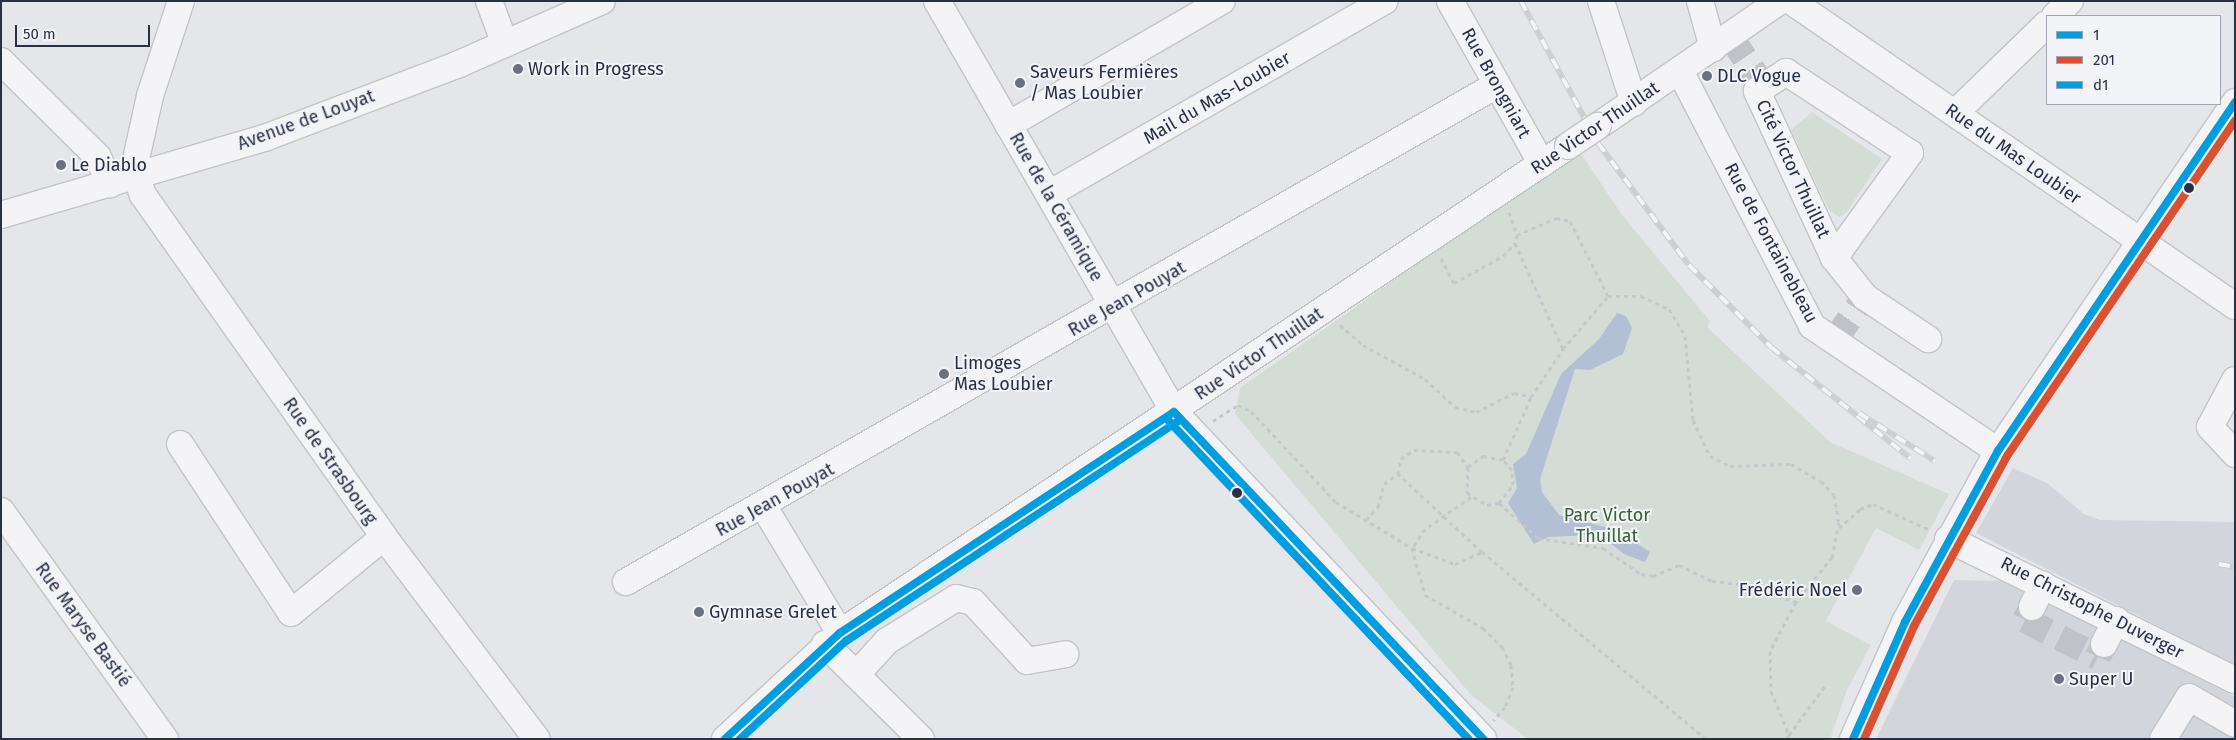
<!DOCTYPE html>
<html>
<head>
<meta charset="utf-8">
<style>
	body { margin:0 }
	#map { position:relative; width:2236px; height:740px; overflow:hidden; background:#e5e6e9; font-family:"Fira Sans",sans-serif }
	div>[style] { position:absolute }
	.built>* { inset:0; background:#d3d5dc }
	.green>* { inset:0; background:#d4ddd5 }
	.water>* { inset:0; background:#b3bfd4 }
	.minor-tunnel>* { height:26px; margin-top:-13px; transform-origin:0; background:repeating-linear-gradient(90deg,#c0c2c8 0 26px,transparent 0 39px) }
	.path>* { height:3px; margin-top:-1.5px; transform-origin:0; background:repeating-linear-gradient(90deg,#c6c7cc 0 4px,transparent 0 8px) }
	.roads { filter:drop-shadow(1px 0 #c3c4c7) drop-shadow(-1px 0 #c3c4c7) drop-shadow(0 1px #c3c4c7) drop-shadow(0 -1px #c3c4c7) }
	.minor>* { height:26px; margin:-13px; padding:0 13px; transform-origin:13px; border-radius:13px; background:#f4f4f6 }
	.rail>* { height:5.5px; margin-top:-2.75px; transform-origin:0; background:repeating-linear-gradient(90deg,#f3f4f8 0 11px,#cdced1 0 22px); box-sizing:border-box; border-block:1px solid #cdced1 }
	.bridges { filter:drop-shadow(1px 0 #c3c4c7) drop-shadow(-1px 0 #c3c4c7) drop-shadow(0 1px #c3c4c7) drop-shadow(0 -1px #c3c4c7) }
	.minor-bridge>* { height:26px; margin:-13px; padding:0 13px; transform-origin:13px; border-radius:13px; background:#f4f4f6 }
	.bus-1>* { height:8px; margin:-4px; padding:0 4px; transform-origin:4px; border-radius:4px; background:#009de0 }
	.bus-2>* { height:8px; margin:-4px; padding:0 4px; transform-origin:4px; border-radius:4px; background:#dc5032 }
	.bus-3>* { height:8px; margin:-4px; padding:0 4px; transform-origin:4px; border-radius:4px; background:#009de0 }
	.dots>* { width:14px; height:14px; translate:-50% -50%; box-sizing:border-box; border:2px solid #f3f4f8; border-radius:50% }
	span { translate:-50% -50%; white-space:nowrap; text-align:center; line-height:1.15; -webkit-text-stroke:4px #f3f4f8; paint-order:stroke }
	.poi-label { font-size:18px; color:#2a3044 }
	.left { translate:0 -50%; text-align:left }
	.right { translate:-100% -50%; text-align:right }
	.street-label { font-size:18px; color:#2a3044 }
	.park-label { font-size:18px; color:#3a6037 }
	.frame { position:absolute; inset:0; border:2px solid #2a3044; pointer-events:none }
	.legend { position:absolute; left:2046px; top:15px; width:175px; height:90px; box-sizing:border-box; background:#f3f4f8; border:1px solid #a3a6b0; margin:0; padding:6px 9px; list-style:none; font-size:15px; color:#2a3044 }
	.legend li { display:flex; align-items:center; gap:10px; height:25px }
	.legend b { width:25px; border:1px solid #a3a6b0 }
	.scale { position:absolute; left:15px; top:25px; width:135px; height:22px; box-sizing:border-box; border:2px solid #2a3044; border-top:0; padding-left:6px; font-size:15px; line-height:18px; white-space:nowrap; color:#2a3044; -webkit-text-stroke:4px #f3f4f8; paint-order:stroke }
</style>
</head>
<body>
<div id="map">
	<div class="built">
		<div style="clip-path:polygon(2013px 468px,2047px 483px,2084px 514px,2100px 520px,2235px 522px,2235px 665px,1976px 533px)"></div>
		<div style="clip-path:polygon(1954px 580px,2009px 581px,2235px 697px,2235px 739px,1876px 739px)"></div>
	</div>
	<div class="green">
		<div style="clip-path:polygon(1812px 112px,1882px 159px,1846px 213px,1839px 217px,1829px 210px,1791px 130px)"></div>
		<div style="clip-path:polygon(1574px 154px,1582px 155px,1622px 215px,1710px 321px,1707px 327px,1830px 442px,1949px 494px,1919px 550px,1876px 528px,1826px 621px,1871px 645px,1847px 690px,1830px 739px,1528px 739px,1472px 696px,1235px 414px,1240px 388px)"></div>
	</div>
	<div class="water">
		<div style="clip-path:polygon(1617px 313px,1626px 316px,1632px 328px,1623px 354px,1590px 370px,1575px 369px,1540px 479px,1542px 492px,1559px 515px,1617px 530px,1650px 552px,1645px 562px,1624px 554px,1605px 539px,1590px 535px,1548px 537px,1534px 544px,1508px 503px,1517px 488px,1513px 464px,1526px 454px,1561px 374px,1599px 339px)"></div>
	</div>
	<div class="minor-tunnel">
		<div style="left:1730px;top:36px;width:61px;rotate:56.3deg"></div>
		<div style="left:1834px;top:341px;width:54px;rotate:-54.8deg"></div>
		<div style="left:2032px;top:607px;width:15px;rotate:118deg"></div>
		<div style="left:2025px;top:620px;width:82px;rotate:26.9deg"></div>
		<div style="left:2098px;top:657px;width:14px;rotate:-65deg"></div>
	</div>
	<div class="path">
		<div style="left:1509px;top:212px;width:24px;rotate:71deg"></div>
		<div style="left:1517px;top:235px;width:43px;rotate:-23.6deg"></div>
		<div style="left:1556px;top:218px;width:14px;rotate:12deg"></div>
		<div style="left:1570px;top:221px;width:84px;rotate:63.1deg"></div>
		<div style="left:1608px;top:296px;width:33px"></div>
		<div style="left:1641px;top:296px;width:31px;rotate:25deg"></div>
		<div style="left:1669px;top:309px;width:31px;rotate:59deg"></div>
		<div style="left:1685px;top:336px;width:84px;rotate:84.6deg"></div>
		<div style="left:1693px;top:420px;width:40px;rotate:65deg"></div>
		<div style="left:1710px;top:456px;width:22px;rotate:27deg"></div>
		<div style="left:1730px;top:466px;width:61px;rotate:-1.9deg"></div>
		<div style="left:1791px;top:464px;width:34px;rotate:30deg"></div>
		<div style="left:1821px;top:481px;width:19px;rotate:47deg"></div>
		<div style="left:1834px;top:495px;width:27px;rotate:80deg"></div>
		<div style="left:1839px;top:522px;width:36px;rotate:101deg"></div>
		<div style="left:1832px;top:557px;width:58px;rotate:128.7deg"></div>
		<div style="left:1796px;top:602px;width:55px;rotate:118deg"></div>
		<div style="left:1770px;top:651px;width:40px;rotate:88.6deg"></div>
		<div style="left:1771px;top:691px;width:48px;rotate:67.8deg"></div>
		<div style="left:1789px;top:735px;width:5px;rotate:127deg"></div>
		<div style="left:1517px;top:235px;width:8px;rotate:104deg"></div>
		<div style="left:1515px;top:243px;width:116px;rotate:65.6deg"></div>
		<div style="left:1441px;top:258px;width:28px;rotate:63deg"></div>
		<div style="left:1454px;top:283px;width:56px;rotate:-28.9deg"></div>
		<div style="left:1503px;top:256px;width:18px;rotate:-47deg"></div>
		<div style="left:1340px;top:325px;width:30px;rotate:41deg"></div>
		<div style="left:1363px;top:345px;width:71px;rotate:28.7deg"></div>
		<div style="left:1425px;top:379px;width:41px;rotate:43deg"></div>
		<div style="left:1455px;top:407px;width:22px;rotate:13deg"></div>
		<div style="left:1476px;top:412px;width:42px;rotate:-26.6deg"></div>
		<div style="left:1514px;top:393px;width:17px;rotate:13deg"></div>
		<div style="left:1531px;top:397px;width:58px;rotate:-56.3deg"></div>
		<div style="left:1563px;top:349px;width:70px;rotate:-49.7deg"></div>
		<div style="left:1213px;top:421px;width:30px;rotate:-33deg"></div>
		<div style="left:1238px;top:405px;width:14px;rotate:25deg"></div>
		<div style="left:1251px;top:411px;width:125px;rotate:47deg"></div>
		<div style="left:1336px;top:502px;width:89px;rotate:31.2deg"></div>
		<div style="left:1412px;top:548px;width:49px;rotate:74.5deg"></div>
		<div style="left:1425px;top:595px;width:67px;rotate:29.6deg"></div>
		<div style="left:1483px;top:628px;width:27px;rotate:45deg"></div>
		<div style="left:1502px;top:647px;width:20px;rotate:63deg"></div>
		<div style="left:1511px;top:665px;width:22px;rotate:85deg"></div>
		<div style="left:1513px;top:687px;width:22px;rotate:112deg"></div>
		<div style="left:1505px;top:707px;width:18px;rotate:131deg"></div>
		<div style="left:1468px;top:467px;width:19px;rotate:-36deg"></div>
		<div style="left:1483px;top:456px;width:20px;rotate:11deg"></div>
		<div style="left:1471px;top:497px;width:56px;rotate:145.2deg"></div>
		<div style="left:1425px;top:529px;width:23px;rotate:124deg"></div>
		<div style="left:1412px;top:548px;width:46px;rotate:20.4deg"></div>
		<div style="left:1455px;top:564px;width:30px;rotate:-24deg"></div>
		<div style="left:1499px;top:503px;width:23px;rotate:-52deg"></div>
		<div style="left:1513px;top:485px;width:15px;rotate:-94deg"></div>
		<div style="left:1512px;top:470px;width:13px;rotate:-132deg"></div>
		<div style="left:1503px;top:460px;width:69px;rotate:-66deg"></div>
		<div style="left:1366px;top:520px;width:18px;rotate:-47deg"></div>
		<div style="left:1378px;top:507px;width:24px;rotate:-75deg"></div>
		<div style="left:1384px;top:484px;width:17px;rotate:-36deg"></div>
		<div style="left:1839px;top:528px;width:28px;rotate:-42deg"></div>
		<div style="left:1860px;top:509px;width:14px;rotate:-21deg"></div>
		<div style="left:1873px;top:504px;width:63px;rotate:24.5deg"></div>
		<div style="left:1789px;top:735px;width:64px;rotate:-53.8deg"></div>
		<div style="left:1706px;top:739px;width:292px;rotate:-140.1deg"></div>
		<div style="left:1482px;top:552px;width:115px;rotate:-137.1deg"></div>
		<div style="left:1398px;top:474px;width:15px;rotate:-79deg"></div>
		<div style="left:1401px;top:459px;width:16px;rotate:-35deg"></div>
		<div style="left:1414px;top:450px;width:43px;rotate:2.7deg"></div>
		<div style="left:1457px;top:452px;width:19px;rotate:54deg"></div>
		<div style="left:1468px;top:467px;width:26px;rotate:92deg"></div>
		<div style="left:1467px;top:493px;width:23px;rotate:31deg"></div>
		<div style="left:1487px;top:505px;width:12px;rotate:-9deg"></div>
		<div style="left:1499px;top:503px;width:52px;rotate:41.9deg"></div>
		<div style="left:1538px;top:538px;width:66px;rotate:8.7deg"></div>
		<div style="left:1603px;top:548px;width:46px;rotate:34.4deg"></div>
		<div style="left:1641px;top:574px;width:12px;rotate:9deg"></div>
		<div style="left:1653px;top:576px;width:28px;rotate:-23deg"></div>
		<div style="left:1679px;top:565px;width:37px;rotate:26deg"></div>
		<div style="left:1712px;top:581px;width:28px;rotate:6deg"></div>
		<div style="left:1740px;top:584px;width:59px;rotate:17.8deg"></div>
	</div>
	<div class="roads">
		<div class="minor">
			<div style="left:181px;top:1px;width:100px;rotate:108.1deg"></div>
			<div style="left:150px;top:96px;width:74px;rotate:102.5deg"></div>
			<div style="left:134px;top:168px;width:28px;rotate:72deg"></div>
			<div style="left:143px;top:195px;width:418px;rotate:54.8deg"></div>
			<div style="left:384px;top:537px;width:253px;rotate:52.9deg"></div>
			<div style="left:489px;top:1px;width:46px;rotate:69.6deg"></div>
			<div style="left:937px;top:1px;width:474px;rotate:60deg"></div>
			<div style="left:1174px;top:412px;width:450px;rotate:46.6deg"></div>
			<div style="left:1450px;top:1px;width:187px;rotate:60.6deg"></div>
			<div style="left:1601px;top:1px;width:107px;rotate:72.1deg"></div>
			<div style="left:1700px;top:1px;width:49px;rotate:74.5deg"></div>
			<div style="left:1791px;top:1px;width:539px;rotate:34.49deg"></div>
			<div style="left:2055px;top:16px;width:21px;rotate:-45deg"></div>
			<div style="left:1px;top:61px;width:136px;rotate:44.7deg"></div>
			<div style="left:98px;top:157px;width:30px;rotate:66deg"></div>
			<div style="left:1680px;top:71px;width:287px;rotate:62.6deg"></div>
			<div style="left:1812px;top:326px;width:224px;rotate:33.9deg"></div>
			<div style="left:1955px;top:113px;width:128px;rotate:-44.1deg"></div>
			<div style="left:1008px;top:125px;width:247px;rotate:-30.1deg"></div>
			<div style="left:1598px;top:126px;width:221px;rotate:-34.5deg"></div>
			<div style="left:1049px;top:194px;width:387px;rotate:-29.9deg"></div>
			<div style="left:1px;top:215px;width:277px;rotate:-16.3deg"></div>
			<div style="left:267px;top:137px;width:205px;rotate:-20.8deg"></div>
			<div style="left:459px;top:64px;width:156px;rotate:-23.8deg"></div>
			<div style="left:1834px;top:258px;width:184px;rotate:-114.8deg"></div>
			<div style="left:1757px;top:91px;width:35px;rotate:-33deg"></div>
			<div style="left:1786px;top:72px;width:148px;rotate:33.2deg"></div>
			<div style="left:1910px;top:153px;width:130px;rotate:125.9deg"></div>
			<div style="left:1834px;top:258px;width:50px;rotate:51.5deg"></div>
			<div style="left:1865px;top:297px;width:76px;rotate:33.7deg"></div>
			<div style="left:2235px;top:380px;width:53px;rotate:118deg"></div>
			<div style="left:2210px;top:427px;width:37px;rotate:47deg"></div>
			<div style="left:180px;top:444px;width:202px;rotate:56.7deg"></div>
			<div style="left:291px;top:613px;width:120px;rotate:-39.3deg"></div>
			<div style="left:764px;top:507px;width:147px;rotate:58.9deg"></div>
			<div style="left:1px;top:511px;width:281px;rotate:54.3deg"></div>
			<div style="left:1948px;top:539px;width:320px;rotate:26.2deg"></div>
			<div style="left:626px;top:582px;width:1001px;rotate:-29.72deg"></div>
			<div style="left:2032px;top:607px;width:25px;rotate:-64deg"></div>
			<div style="left:825px;top:644px;width:135px;rotate:44.7deg"></div>
			<div style="left:2104px;top:644px;width:27px;rotate:-63deg"></div>
			<div style="left:856px;top:675px;width:46px;rotate:-47.6deg"></div>
			<div style="left:887px;top:641px;width:81px;rotate:-31.9deg"></div>
			<div style="left:956px;top:598px;width:17px;rotate:13deg"></div>
			<div style="left:973px;top:602px;width:80px;rotate:47.5deg"></div>
			<div style="left:1027px;top:661px;width:39px;rotate:-10deg"></div>
			<div style="left:725px;top:739px;width:156px;rotate:-42.7deg"></div>
			<div style="left:840px;top:633px;width:876px;rotate:-33.78deg"></div>
			<div style="left:1853px;top:739px;width:128px;rotate:-66deg"></div>
			<div style="left:1905px;top:622px;width:195px;rotate:-61.5deg"></div>
			<div style="left:1998px;top:451px;width:422px;rotate:-55.8deg"></div>
			<div style="left:2163px;top:739px;width:49px;rotate:-58.2deg"></div>
			<div style="left:2189px;top:697px;width:53px;rotate:30.4deg"></div>
		</div>
	</div>
	<div class="rail">
		<div style="left:1521px;top:1px;width:162px;rotate:61.5deg"></div>
		<div style="left:1598px;top:143px;width:152px;rotate:53.3deg"></div>
		<div style="left:1689px;top:265px;width:116px;rotate:45deg"></div>
		<div style="left:1771px;top:347px;width:178px;rotate:38.6deg"></div>
		<div style="left:1859px;top:413px;width:90px;rotate:32.3deg"></div>
		<div style="left:2219px;top:564px;width:16px;rotate:11deg"></div>
	</div>
	<div class="bridges">
		<div class="minor-bridge">
			<div style="left:1568px;top:146px;width:36px;rotate:-34deg"></div>
		</div>
	</div>
	<div class="bus-1">
		<div style="left:1174px;top:412px;width:450px;rotate:46.6deg"></div>
		<div style="left:725px;top:739px;width:156px;rotate:-42.7deg"></div>
		<div style="left:840px;top:633px;width:400px;rotate:-33.5deg"></div>
		<div style="left:1853px;top:739px;width:128px;rotate:-66deg"></div>
		<div style="left:1905px;top:622px;width:195px;rotate:-61.5deg"></div>
		<div style="left:1998px;top:451px;width:422px;rotate:-55.8deg"></div>
	</div>
	<div class="bus-2">
		<div style="left:1864px;top:739px;width:124px;rotate:-66.1deg"></div>
		<div style="left:1914px;top:626px;width:194px;rotate:-61.3deg"></div>
		<div style="left:2007px;top:456px;width:406px;rotate:-55.8deg"></div>
	</div>
	<div class="bus-3">
		<div style="left:1167px;top:419px;width:440px;rotate:46.7deg"></div>
		<div style="left:740px;top:739px;width:144px;rotate:-42.8deg"></div>
		<div style="left:846px;top:641px;width:400px;rotate:-33.5deg"></div>
	</div>
	<div class="dots">
		<div style="left:518px;top:69px;background:#6b707e"></div>
		<div style="left:1707px;top:76px;background:#6b707e"></div>
		<div style="left:1020px;top:83px;background:#6b707e"></div>
		<div style="left:61px;top:165px;background:#6b707e"></div>
		<div style="left:2189px;top:188px;background:#2a3044"></div>
		<div style="left:944px;top:374px;background:#6b707e"></div>
		<div style="left:1237px;top:493px;background:#2a3044"></div>
		<div style="left:1857px;top:590px;background:#6b707e"></div>
		<div style="left:699px;top:612px;background:#6b707e"></div>
		<div style="left:2059px;top:679px;background:#6b707e"></div>
	</div>
	<div class="poi-label">
		<span class="left" style="left:528px;top:69px">Work in Progress</span>
		<span class="left" style="left:1030px;top:83px">Saveurs Fermières<br>/ Mas Loubier</span>
		<span class="left" style="left:1717px;top:76px">DLC Vogue</span>
		<span class="left" style="left:71px;top:165px">Le Diablo</span>
		<span class="left" style="left:954px;top:374px">Limoges<br>Mas Loubier</span>
		<span class="right" style="left:1847px;top:590px">Frédéric Noel</span>
		<span class="left" style="left:709px;top:612px">Gymnase Grelet</span>
		<span class="left" style="left:2069px;top:679px">Super U</span>
	</div>
	<div class="street-label">
		<span style="left:1496px;top:83px;rotate:61deg">Rue Brongniart</span>
		<span style="left:1217px;top:98px;rotate:-30deg">Mail du Mas-Loubier</span>
		<span style="left:306px;top:120px;rotate:-20deg">Avenue de Louyat</span>
		<span style="left:1595px;top:128px;rotate:-34deg">Rue Victor Thuillat</span>
		<span style="left:2013px;top:154px;rotate:35deg">Rue du Mas Loubier</span>
		<span style="left:1793px;top:169px;rotate:65deg">Cité Victor Thuillat</span>
		<span style="left:1056px;top:207px;rotate:60deg">Rue de la Céramique</span>
		<span style="left:1771px;top:243px;rotate:62deg">Rue de Fontainebleau</span>
		<span style="left:1127px;top:299px;rotate:-30deg">Rue Jean Pouyat</span>
		<span style="left:1259px;top:354px;rotate:-34deg">Rue Victor Thuillat</span>
		<span style="left:330px;top:461px;rotate:55deg">Rue de Strasbourg</span>
		<span style="left:775px;top:500px;rotate:-29deg">Rue Jean Pouyat</span>
		<span style="left:2092px;top:608px;rotate:27deg">Rue Christophe Duverger</span>
		<span style="left:83px;top:625px;rotate:54deg">Rue Maryse Bastié</span>
	</div>
	<div class="park-label">
		<span style="left:1607px;top:526px">Parc Victor<br>Thuillat</span>
	</div>
	<div class="frame"></div>
	<ul class="legend">
	<li><b style="height:6px;background:#009de0"></b>1</li>
	<li><b style="height:6px;background:#dc5032"></b>201</li>
	<li><b style="height:6px;background:#009de0"></b>d1</li>
	</ul>
	<div class="scale">50 m</div>
</div>
</body>
</html>
